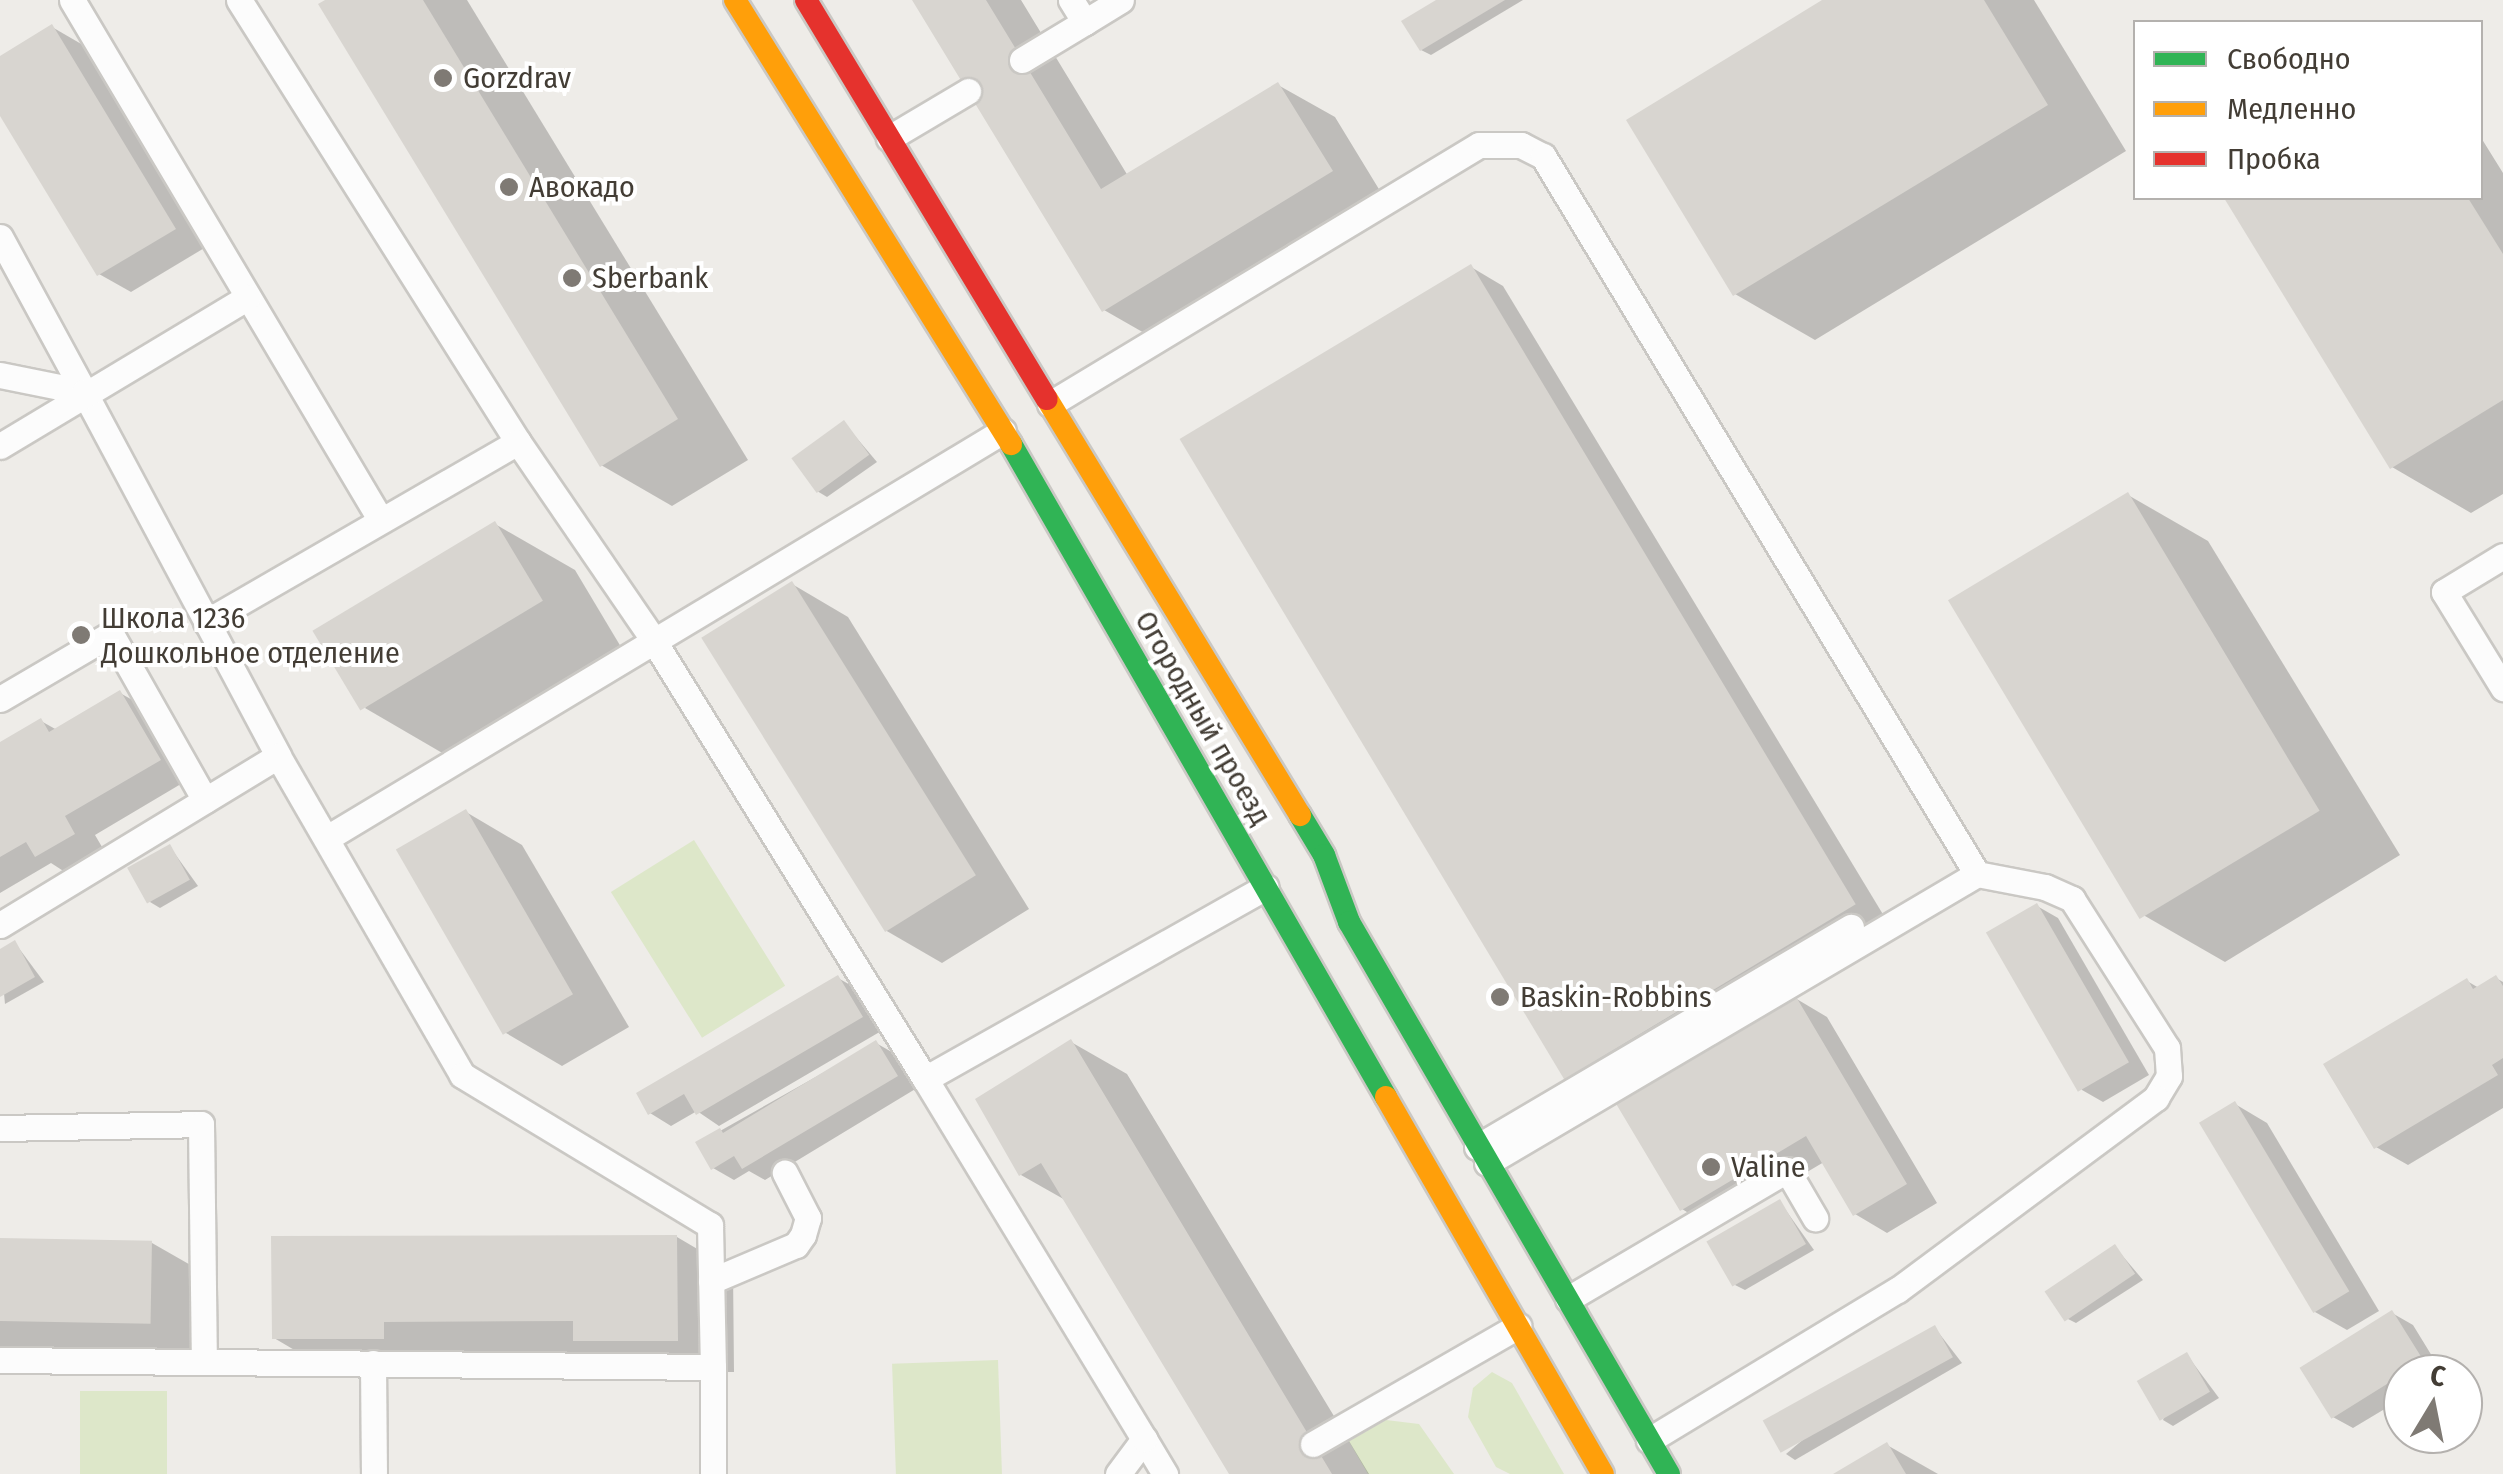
<!DOCTYPE html>
<html>
<head>
<meta charset="utf-8">
<style>
	body { margin:0 }
	#map { position:relative; width:2503px; height:1474px; overflow:hidden; background:#eeece8; font-family:"Fira Sans Condensed",sans-serif }
	div>[style] { position:absolute }
	.green>* { inset:0; background:#dde7c9; transform-origin:0 0 }
	.shadow>* { inset:0; background:#0003 }
	.building>* { inset:0; background:#d8d5d0; transform-origin:0 0 }
	.roads { filter:drop-shadow(2px 0 #cac8c4) drop-shadow(-2px 0 #cac8c4) drop-shadow(0 2px #cac8c4) drop-shadow(0 -2px #cac8c4) }
	.lane>* { height:25px; margin:-12.5px; padding:0 12.5px; transform-origin:12.5px; border-radius:12.5px; background:#fcfcfc }
	.fast>* { height:22px; margin:-11px; padding:0 11px; transform-origin:11px; border-radius:11px; background:#30b455 }
	.slow>* { height:22px; margin:-11px; padding:0 11px; transform-origin:11px; border-radius:11px; background:#ff9f0a }
	.jam>* { height:22px; margin:-11px; padding:0 11px; transform-origin:11px; border-radius:11px; background:#e5322d }
	.dots>* { width:28px; height:28px; translate:-50% -50%; box-sizing:border-box; border:5px solid #fff; border-radius:50% }
	span { translate:-50% -50%; white-space:nowrap; text-align:center; line-height:1.15; -webkit-text-stroke:8px #fff; paint-order:stroke }
	.poi-label { font-size:30px; color:#433d35 }
	.left { translate:0 -50%; text-align:left }
	.street-label { font-size:30px; color:#433d35 }
	.legend { position:absolute; left:2133px; top:20px; width:350px; height:180px; box-sizing:border-box; background:#fff; border:2px solid #b4b1ae; margin:0; padding:12px 18px; list-style:none; font-size:30px; color:#433d35 }
	.legend li { display:flex; align-items:center; gap:20px; height:50px }
	.legend b { width:50px; border:2px solid #b4b1ae }
	.north { position:absolute; left:2383px; top:1354px; width:100px; height:100px; box-sizing:border-box; background:#fff; border:2px solid #b4b1ae; border-radius:50%; rotate:10deg; font-size:28px; font-weight:700; line-height:40px; text-align:center; color:#433d35 }
	.north::after { content:''; display:block; margin:auto; width:35px; height:45px; background:#7f7a74; clip-path:polygon(50% 0,100% 100%,50% 72%,0 100%) }
</style>
</head>
<body>
<div id="map">
	<div class="green">
		<div style="left:694px;top:840px;width:172px;height:98px;rotate:58deg"></div>
		<div style="left:998px;top:1360px;width:114px;height:106px;rotate:88deg"></div>
		<div style="clip-path:polygon(1492px 1372px,1512px 1383px,1564px 1474px,1510px 1474px,1496px 1467px,1468px 1417px,1473px 1388px)"></div>
		<div style="left:80px;top:1391px;width:87px;height:83px"></div>
		<div style="clip-path:polygon(1386px 1420px,1419px 1424px,1454px 1474px,1368px 1474px,1347px 1438px)"></div>
	</div>
	<div class="shadow">
		<div style="clip-path:polygon(330px 0,467px 0,748px 460px,672px 506px,601px 465px)"></div>
		<div style="clip-path:polygon(915px 0,1021px 0,1128px 176px,1278px 85px,1335px 117px,1388px 204px,1160px 342px,1104px 310px)"></div>
		<div style="clip-path:polygon(1441px 0,1523px 0,1431px 55px,1421px 50px)"></div>
		<div style="clip-path:polygon(1827px 0,2034px 0,2126px 151px,1815px 340px,1735px 294px)"></div>
		<div style="clip-path:polygon(52px 27px,83px 45px,206px 247px,131px 292px,99px 274px,0 111px,0 59px)"></div>
		<div style="clip-path:polygon(2480px 136px,2503px 173px,2503px 494px,2471px 513px,2392px 467px,2227px 198px,2480px 198px)"></div>
		<div style="clip-path:polygon(1471px 267px,1503px 286px,1887px 921px,1600px 1094px,1569px 1076px)"></div>
		<div style="clip-path:polygon(844px 423px,877px 462px,827px 497px,817px 491px)"></div>
		<div style="clip-path:polygon(2128px 495px,2208px 541px,2400px 855px,2225px 962px,2145px 916px)"></div>
		<div style="clip-path:polygon(495px 524px,575px 570px,621px 647px,444px 754px,365px 708px)"></div>
		<div style="clip-path:polygon(792px 584px,848px 617px,1029px 909px,942px 963px,885px 930px)"></div>
		<div style="clip-path:polygon(120px 693px,152px 711px,191px 778px,95px 835px,105px 852px,68px 874px,51px 863px,0 893px,0 745px,41px 721px,57px 730px)"></div>
		<div style="clip-path:polygon(466px 812px,522px 845px,629px 1027px,562px 1066px,506px 1033px)"></div>
		<div style="clip-path:polygon(170px 847px,198px 886px,160px 908px,150px 902px)"></div>
		<div style="clip-path:polygon(2037px 906px,2058px 918px,2149px 1075px,2103px 1102px,2082px 1090px)"></div>
		<div style="clip-path:polygon(15px 943px,44px 982px,5px 1004px,0 952px)"></div>
		<div style="clip-path:polygon(838px 978px,859px 990px,883px 1030px,719px 1126px,697px 1111px,671px 1126px,650px 1113px)"></div>
		<div style="clip-path:polygon(2496px 978px,2503px 982px,2503px 1108px,2408px 1165px,2376px 1147px,2467px 981px,2479px 988px)"></div>
		<div style="clip-path:polygon(1795px 998px,1827px 1017px,1937px 1203px,1887px 1233px,1855px 1214px,1824px 1162px,1713px 1228px,1682px 1209px)"></div>
		<div style="clip-path:polygon(1071px 1042px,1127px 1074px,1369px 1474px,1234px 1474px,1067px 1201px,1021px 1175px)"></div>
		<div style="clip-path:polygon(876px 1043px,897px 1055px,917px 1088px,765px 1180px,749px 1171px,734px 1180px,713px 1168px,720px 1131px)"></div>
		<div style="clip-path:polygon(2235px 1104px,2267px 1123px,2379px 1311px,2347px 1330px,2315px 1312px)"></div>
		<div style="clip-path:polygon(1780px 1202px,1814px 1250px,1745px 1290px,1735px 1285px)"></div>
		<div style="clip-path:polygon(677px 1237px,733px 1270px,734px 1372px,631px 1372px,596px 1352px,439px 1353px,330px 1371px,274px 1338px)"></div>
		<div style="clip-path:polygon(0 1241px,152px 1243px,208px 1275px,207px 1354px,0 1352px)"></div>
		<div style="clip-path:polygon(2115px 1247px,2143px 1280px,2076px 1323px,2066px 1318px)"></div>
		<div style="clip-path:polygon(2392px 1313px,2413px 1325px,2443px 1374px,2403px 1374px,2403px 1398px,2353px 1428px,2331px 1416px)"></div>
		<div style="clip-path:polygon(1935px 1328px,1962px 1363px,1795px 1460px,1786px 1454px)"></div>
		<div style="clip-path:polygon(2187px 1355px,2219px 1398px,2173px 1426px,2163px 1420px)"></div>
		<div style="clip-path:polygon(1887px 1445px,1938px 1474px,1838px 1474px)"></div>
	</div>
	<div class="building">
		<div style="clip-path:polygon(325px 0,423px 0,678px 419px,600px 467px,318px 4px)"></div>
		<div style="clip-path:polygon(912px 0,986px 0,1101px 189px,1278px 82px,1333px 171px,1102px 312px)"></div>
		<div style="clip-path:polygon(1436px 0,1505px 0,1420px 51px,1401px 21px)"></div>
		<div style="clip-path:polygon(1822px 0,1984px 0,2048px 105px,1733px 296px,1626px 120px)"></div>
		<div style="clip-path:polygon(52px 24px,176px 229px,97px 276px,0 116px,0 56px)"></div>
		<div style="clip-path:polygon(2224px 198px,2468px 198px,2503px 254px,2503px 400px,2390px 469px)"></div>
		<div style="left:1471px;top:264px;width:747px;height:340px;rotate:59deg"></div>
		<div style="left:844px;top:420px;width:43px;height:65px;rotate:54deg"></div>
		<div style="left:2128px;top:492px;width:372px;height:210px;rotate:59deg"></div>
		<div style="left:495px;top:521px;width:93px;height:213px;rotate:59deg"></div>
		<div style="left:792px;top:581px;width:347px;height:107px;rotate:58deg"></div>
		<div style="clip-path:polygon(120px 690px,161px 760px,65px 816px,75px 834px,35px 857px,26px 842px,0 857px,0 742px,41px 718px,49px 732px)"></div>
		<div style="left:466px;top:809px;width:214px;height:81px;rotate:60deg"></div>
		<div style="left:170px;top:844px;width:41px;height:49px;rotate:61deg"></div>
		<div style="left:2037px;top:903px;width:184px;height:59px;rotate:60deg"></div>
		<div style="clip-path:polygon(15px 940px,35px 977px,0 997px,0 949px)"></div>
		<div style="clip-path:polygon(838px 975px,863px 1017px,696px 1115px,684px 1094px,648px 1115px,636px 1093px)"></div>
		<div style="clip-path:polygon(2496px 975px,2503px 986px,2503px 1058px,2492px 1065px,2498px 1075px,2374px 1149px,2323px 1064px,2467px 978px,2473px 989px)"></div>
		<div style="clip-path:polygon(1795px 995px,1907px 1184px,1853px 1216px,1806px 1136px,1680px 1211px,1615px 1102px)"></div>
		<div style="clip-path:polygon(1071px 1039px,1332px 1474px,1229px 1474px,1041px 1163px,1019px 1176px,975px 1099px)"></div>
		<div style="clip-path:polygon(876px 1040px,898px 1076px,742px 1169px,734px 1156px,711px 1170px,695px 1142px,720px 1128px,723px 1133px)"></div>
		<div style="left:2235px;top:1101px;width:222px;height:42px;rotate:59deg"></div>
		<div style="left:1780px;top:1199px;width:52px;height:85px;rotate:60deg"></div>
		<div style="clip-path:polygon(677px 1235px,678px 1341px,573px 1341px,573px 1321px,384px 1322px,384px 1339px,272px 1339px,271px 1236px)"></div>
		<div style="left:0;top:1238px;width:152px;height:83px;rotate:1deg"></div>
		<div style="left:2115px;top:1244px;width:36px;height:85px;rotate:56deg"></div>
		<div style="left:2392px;top:1310px;width:60px;height:109px;rotate:58deg"></div>
		<div style="left:1935px;top:1325px;width:37px;height:197px;rotate:61deg"></div>
		<div style="left:2187px;top:1352px;width:46px;height:58px;rotate:60deg"></div>
		<div style="clip-path:polygon(1887px 1442px,1906px 1474px,1833px 1474px)"></div>
	</div>
	<div class="roads">
		<div class="lane">
			<div style="left:72px;top:0;width:604px;rotate:59.31deg"></div>
			<div style="left:239px;top:0;width:523px;rotate:57.74deg"></div>
			<div style="left:518px;top:442px;width:237px;rotate:55.6deg"></div>
			<div style="left:652px;top:638px;width:519px;rotate:58.24deg"></div>
			<div style="left:1071px;top:0;width:26px;rotate:58deg"></div>
			<div style="left:1085px;top:22px;width:42px;rotate:-31.4deg"></div>
			<div style="left:1022px;top:60px;width:74px;rotate:-31.1deg"></div>
			<div style="left:889px;top:138px;width:92px;rotate:-30.7deg"></div>
			<div style="left:0;top:237px;width:176px;rotate:61.5deg"></div>
			<div style="left:0;top:375px;width:86px;rotate:11.4deg"></div>
			<div style="left:84px;top:392px;width:412px;rotate:61.9deg"></div>
			<div style="left:278px;top:756px;width:368px;rotate:60deg"></div>
			<div style="left:462px;top:1075px;width:290px;rotate:31.2deg"></div>
			<div style="left:710px;top:1225px;width:142px;rotate:88.8deg"></div>
			<div style="left:1050px;top:404px;width:501px;rotate:-31.12deg"></div>
			<div style="left:1479px;top:145px;width:42px"></div>
			<div style="left:1521px;top:145px;width:25px;rotate:27deg"></div>
			<div style="left:1543px;top:156px;width:839px;rotate:58.85deg"></div>
			<div style="left:0;top:446px;width:289px;rotate:-31deg"></div>
			<div style="left:2503px;top:556px;width:69px;rotate:148.6deg"></div>
			<div style="left:2444px;top:592px;width:113px;rotate:58.4deg"></div>
			<div style="left:206px;top:622px;width:360px;rotate:-30deg"></div>
			<div style="left:0;top:699px;width:129px;rotate:-30.4deg"></div>
			<div style="left:111px;top:634px;width:191px;rotate:60.5deg"></div>
			<div style="left:327px;top:838px;width:789px;rotate:-31.05deg"></div>
			<div style="left:0;top:925px;width:325px;rotate:-31.3deg"></div>
			<div style="left:0;top:1128px;width:201px;rotate:-1.1deg"></div>
			<div style="left:201px;top:1124px;width:236px;rotate:89.3deg"></div>
			<div style="left:1477px;top:1147px;width:434px;rotate:-30.5deg"></div>
			<div style="left:1487px;top:1163px;width:569px;rotate:-30.53deg"></div>
			<div style="left:1977px;top:874px;width:69px;rotate:10.8deg"></div>
			<div style="left:2045px;top:887px;width:30px;rotate:24deg"></div>
			<div style="left:2072px;top:899px;width:177px;rotate:57.5deg"></div>
			<div style="left:2167px;top:1048px;width:28px;rotate:86deg"></div>
			<div style="left:2169px;top:1076px;width:26px;rotate:121deg"></div>
			<div style="left:2156px;top:1098px;width:322px;rotate:143.4deg"></div>
			<div style="left:1897px;top:1290px;width:290px;rotate:148.8deg"></div>
			<div style="left:711px;top:1281px;width:92px;rotate:-23deg"></div>
			<div style="left:796px;top:1245px;width:12px;rotate:-55deg"></div>
			<div style="left:803px;top:1235px;width:18px;rotate:-74deg"></div>
			<div style="left:808px;top:1218px;width:51px;rotate:-117.1deg"></div>
			<div style="left:1568px;top:1299px;width:254px;rotate:-30.5deg"></div>
			<div style="left:1787px;top:1170px;width:56px;rotate:59.7deg"></div>
			<div style="left:0;top:1360px;width:713px;rotate:0.56deg"></div>
			<div style="left:713px;top:1367px;width:107px;rotate:90deg"></div>
			<div style="left:373px;top:1363px;width:111px;rotate:89.5deg"></div>
			<div style="left:1144px;top:1439px;width:41px;rotate:59deg"></div>
			<div style="left:1313px;top:1444px;width:237px;rotate:-29.9deg"></div>
			<div style="left:1118px;top:1474px;width:44px;rotate:-53.4deg"></div>
			<div style="left:1144px;top:1439px;width:421px;rotate:-121.3deg"></div>
			<div style="left:925px;top:1079px;width:391px;rotate:-29.4deg"></div>
		</div>
		<div class="fast">
			<div style="left:1011px;top:444px;width:753px;rotate:60.13deg"></div>
			<div style="left:1300px;top:815px;width:47px;rotate:59deg"></div>
			<div style="left:1324px;top:855px;width:72px;rotate:69.5deg"></div>
			<div style="left:1349px;top:922px;width:638px;rotate:59.9deg"></div>
		</div>
		<div class="slow">
			<div style="left:735px;top:0;width:523px;rotate:58.13deg"></div>
			<div style="left:1047px;top:399px;width:487px;rotate:58.7deg"></div>
			<div style="left:1386px;top:1097px;width:435px;rotate:60.1deg"></div>
		</div>
		<div class="jam">
			<div style="left:806px;top:0;width:466px;rotate:58.9deg"></div>
		</div>
	</div>
	<div class="dots">
		<div style="left:443px;top:78px;background:#7f7a74"></div>
		<div style="left:509px;top:187px;background:#7f7a74"></div>
		<div style="left:572px;top:278px;background:#7f7a74"></div>
		<div style="left:81px;top:635px;background:#7f7a74"></div>
		<div style="left:1500px;top:997px;background:#7f7a74"></div>
		<div style="left:1711px;top:1167px;background:#7f7a74"></div>
	</div>
	<div class="poi-label">
		<span class="left" style="left:463px;top:78px">Gorzdrav</span>
		<span class="left" style="left:529px;top:187px">Авокадо</span>
		<span class="left" style="left:592px;top:278px">Sberbank</span>
		<span class="left" style="left:101px;top:635px">Школа 1236<br>Дошкольное отделение</span>
		<span class="left" style="left:1520px;top:997px">Baskin-Robbins</span>
		<span class="left" style="left:1731px;top:1167px">Valine</span>
	</div>
	<div class="street-label">
		<span style="left:1203px;top:718px;rotate:60deg">Огородный проезд</span>
	</div>
	<ul class="legend">
	<li><b style="height:12px;background:#30b455"></b>Свободно</li>
	<li><b style="height:12px;background:#ff9f0a"></b>Медленно</li>
	<li><b style="height:12px;background:#e5322d"></b>Пробка</li>
	</ul>
	<div class="north">С</div>
</div>
</body>
</html>
